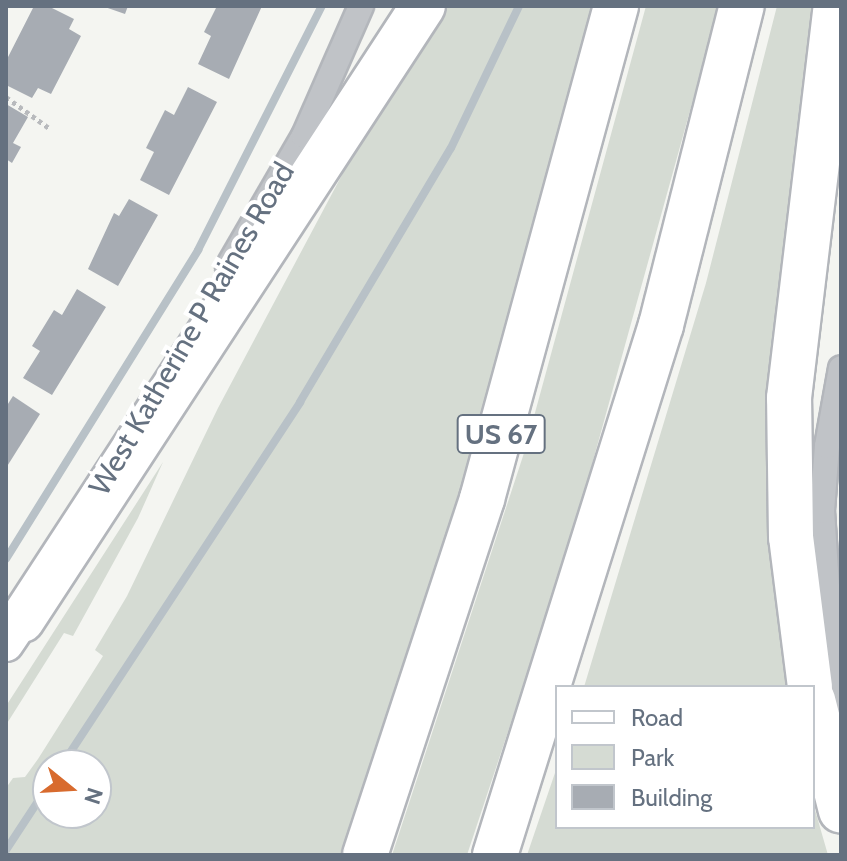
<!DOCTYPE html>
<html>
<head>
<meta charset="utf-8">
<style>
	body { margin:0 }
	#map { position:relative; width:847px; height:861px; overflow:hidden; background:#f4f5f1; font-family:Cabin,sans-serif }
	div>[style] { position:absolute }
	.green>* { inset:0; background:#d5dbd3 }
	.stream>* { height:8px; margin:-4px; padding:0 4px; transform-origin:4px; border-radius:4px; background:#b8c1c7 }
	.building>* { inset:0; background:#a7acb3 }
	.path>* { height:5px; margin-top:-2.5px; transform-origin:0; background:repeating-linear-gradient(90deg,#b8babd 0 4px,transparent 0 8px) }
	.roads { filter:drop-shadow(2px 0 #b3b6bb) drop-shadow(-2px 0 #b3b6bb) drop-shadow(0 2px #b3b6bb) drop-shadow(0 -2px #b3b6bb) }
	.street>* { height:24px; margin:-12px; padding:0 12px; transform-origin:12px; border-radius:12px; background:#c0c3c7 }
	.secondary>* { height:34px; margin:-17px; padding:0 17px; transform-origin:17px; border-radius:17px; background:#fff }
	.highway>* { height:44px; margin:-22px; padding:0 22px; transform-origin:22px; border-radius:22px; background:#fff }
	span { translate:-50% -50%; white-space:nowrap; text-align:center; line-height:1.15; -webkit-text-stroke:8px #fff; paint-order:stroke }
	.shield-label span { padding:2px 6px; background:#fff; border:2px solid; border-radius:6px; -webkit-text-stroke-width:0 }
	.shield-label { font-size:28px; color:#657180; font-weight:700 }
	.street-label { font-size:30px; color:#657180 }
	.frame { position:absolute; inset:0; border:8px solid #657180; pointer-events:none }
	.legend { position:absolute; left:555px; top:685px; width:260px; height:144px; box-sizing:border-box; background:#fff; border:2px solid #c1c6cc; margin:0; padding:10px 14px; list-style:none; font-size:24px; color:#657180 }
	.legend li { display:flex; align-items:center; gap:16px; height:40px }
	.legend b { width:40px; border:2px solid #c1c6cc }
	.north { position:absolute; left:32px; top:749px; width:80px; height:80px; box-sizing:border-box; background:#fff; border:2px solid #c1c6cc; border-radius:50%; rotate:108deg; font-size:22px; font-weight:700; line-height:32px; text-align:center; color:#657180 }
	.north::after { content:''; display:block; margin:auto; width:28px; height:36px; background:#d86b2e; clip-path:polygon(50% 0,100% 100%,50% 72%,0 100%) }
</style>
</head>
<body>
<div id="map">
	<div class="green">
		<div style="clip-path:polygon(evenodd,445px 6px,597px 6px,465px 485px,342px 855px,6px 855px,6px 788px,13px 778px,25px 777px,38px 759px,103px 656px,95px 650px,127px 596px,218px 408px,351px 158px,445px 6px,48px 765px,96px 765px,96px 813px,48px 813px,48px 765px)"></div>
		<div style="clip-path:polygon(646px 6px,719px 6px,568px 551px,467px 855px,392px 855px,524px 453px)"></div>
		<div style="clip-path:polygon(777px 6px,822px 6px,790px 687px,584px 687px,706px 283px)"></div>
		<div style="clip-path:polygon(163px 462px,138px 518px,73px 636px,64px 633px,6px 725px,6px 706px)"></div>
		<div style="clip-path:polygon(557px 767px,557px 827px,813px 827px,813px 803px,828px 855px,527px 855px)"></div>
	</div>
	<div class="stream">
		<div style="left:6px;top:559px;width:364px;rotate:-58.1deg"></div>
		<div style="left:198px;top:250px;width:274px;rotate:-63.1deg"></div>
		<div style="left:62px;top:765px;width:434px;rotate:-56.7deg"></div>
		<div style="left:300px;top:402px;width:295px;rotate:-59.3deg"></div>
		<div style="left:451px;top:148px;width:157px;rotate:-64.4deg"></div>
		<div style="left:6px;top:850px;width:77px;rotate:-56.7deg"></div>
	</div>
	<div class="building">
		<div style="clip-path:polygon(34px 6px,48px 6px,74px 19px,69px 29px,81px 36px,51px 94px,38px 88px,32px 98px,6px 85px,6px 61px)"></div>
		<div style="clip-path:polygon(102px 6px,128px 6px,125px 14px)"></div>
		<div style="clip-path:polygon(217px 6px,262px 6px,229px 79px,198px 64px,211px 36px,204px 32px)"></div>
		<div style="clip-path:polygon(188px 87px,217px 102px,169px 195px,140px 180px,154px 152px,146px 148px,165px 110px,174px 115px)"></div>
		<div style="clip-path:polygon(6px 104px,28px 117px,13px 143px,21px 147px,12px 163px,6px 159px)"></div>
		<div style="clip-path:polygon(129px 199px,158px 215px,118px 286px,88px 269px,114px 213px,119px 216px)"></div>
		<div style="clip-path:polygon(77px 289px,106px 307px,52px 395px,23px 378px,40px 351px,32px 346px,54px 310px,62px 315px)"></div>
		<div style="clip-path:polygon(13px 396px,40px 414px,6px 468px,6px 407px)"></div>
	</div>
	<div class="path">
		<div style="left:6px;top:97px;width:53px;rotate:35.8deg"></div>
	</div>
	<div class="roads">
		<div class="street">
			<div style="left:228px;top:267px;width:151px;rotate:-59.9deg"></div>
			<div style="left:304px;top:136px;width:142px;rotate:-66.3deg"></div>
			<div style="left:836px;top:721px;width:210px;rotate:-93.8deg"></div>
			<div style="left:822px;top:511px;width:65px;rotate:-85.6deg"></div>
			<div style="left:827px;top:446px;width:79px;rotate:-79.8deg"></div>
		</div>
		<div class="secondary">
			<div style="left:6px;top:644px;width:29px;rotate:-56deg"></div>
		</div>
		<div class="highway">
			<div style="left:22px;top:620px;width:733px;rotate:-56.85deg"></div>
			<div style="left:810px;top:687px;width:151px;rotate:-97.2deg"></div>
			<div style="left:791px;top:537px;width:139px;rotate:-90.8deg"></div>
			<div style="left:789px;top:398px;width:395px;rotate:-83.2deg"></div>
			<div style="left:813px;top:700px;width:114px;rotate:75.8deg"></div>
			<div style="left:365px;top:855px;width:375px;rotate:-71.8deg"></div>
			<div style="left:482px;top:499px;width:511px;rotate:-74.79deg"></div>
			<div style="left:495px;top:855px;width:555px;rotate:-72.61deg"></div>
			<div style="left:661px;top:325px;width:329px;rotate:-75.8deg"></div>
		</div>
	</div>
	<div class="shield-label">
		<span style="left:501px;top:434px">US 67</span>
	</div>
	<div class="street-label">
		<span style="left:192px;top:329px;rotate:-60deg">West Katherine P Raines Road</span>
	</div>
	<div class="frame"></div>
	<ul class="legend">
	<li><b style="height:10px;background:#fff"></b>Road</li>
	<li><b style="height:22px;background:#d5dbd3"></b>Park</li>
	<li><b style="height:22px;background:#a7acb3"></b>Building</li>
	</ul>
	<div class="north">N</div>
</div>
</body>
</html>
